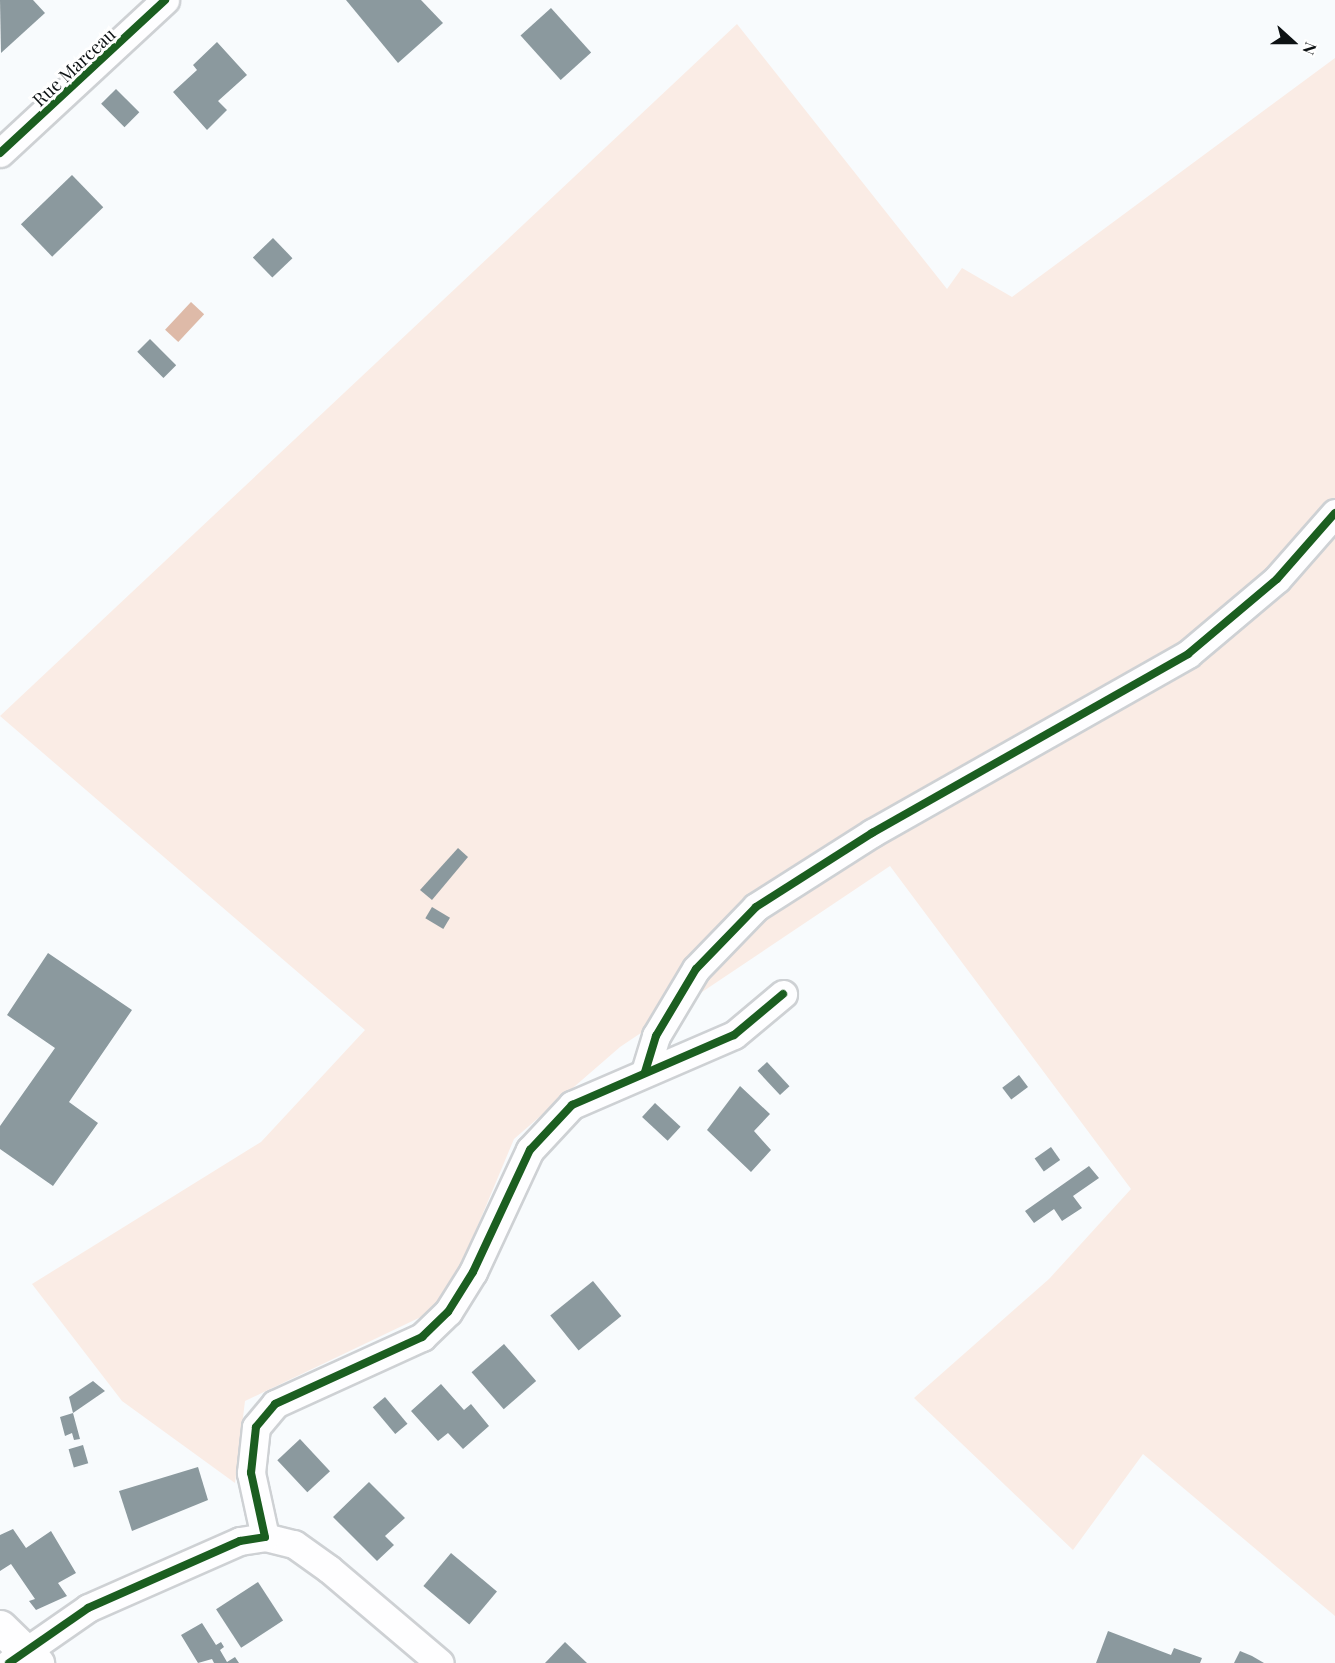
<!DOCTYPE html>
<html>
<head>
<meta charset="utf-8">
<style>
	body { margin:0 }
	#map { position:relative; width:1335px; height:1663px; overflow:hidden; background:#f8fbfd; font-family:"Playfair Display",serif }
	div>[style] { position:absolute }
	.green>* { inset:0; background:#faece5 }
	.water>* { inset:0; background:#debaa8; transform-origin:0 0 }
	.building>* { inset:0; background:#8b999e; transform-origin:0 0 }
	.roads { filter:drop-shadow(2px 0 #ced1d4) drop-shadow(-2px 0 #ced1d4) drop-shadow(0 2px #ced1d4) drop-shadow(0 -2px #ced1d4) }
	.minor>* { height:27px; margin:-13.5px; padding:0 13.5px; transform-origin:13.5px; border-radius:13.5px; background:#fefeff }
	.primary>* { height:33px; margin:-16.5px; padding:0 16.5px; transform-origin:16.5px; border-radius:16.5px; background:#fefeff }
	.cycleway>* { height:8px; margin:-4px; padding:0 4px; transform-origin:4px; border-radius:4px; background:#1b5e20 }
	span { translate:-50% -50%; white-space:nowrap; text-align:center; line-height:1.15; -webkit-text-stroke:6px #fff; paint-order:stroke }
	.street-label { font-size:18px; color:#0d1214 }
	.north { position:absolute; left:1263px; top:12px; width:60px; height:60px; -webkit-text-stroke:4px #fff; paint-order:stroke; rotate:111deg; font-size:16px; font-weight:700; line-height:24px; text-align:center; color:#0d1214 }
	.north::after { content:''; display:block; margin:auto; width:21px; height:27px; background:#0d1214; clip-path:polygon(50% 0,100% 100%,50% 72%,0 100%) }
</style>
</head>
<body>
<div id="map">
	<div class="green">
		<div style="clip-path:polygon(737px 24px,947px 289px,962px 268px,1012px 297px,1335px 58px,1335px 1616px,1143px 1454px,1073px 1550px,914px 1398px,1049px 1279px,1131px 1189px,890px 866px,620px 1047px,514px 1139px,455px 1280px,425px 1315px,245px 1401px,235px 1483px,122px 1401px,32px 1284px,261px 1142px,365px 1030px,0 716px)"></div>
	</div>
	<div class="water">
		<div style="left:191px;top:302px;width:18px;height:38px;rotate:43deg"></div>
	</div>
	<div class="building">
		<div style="clip-path:polygon(0 0,33px 0,45px 13px,1px 53px)"></div>
		<div style="clip-path:polygon(346px 0,421px 0,443px 23px,398px 63px)"></div>
		<div style="left:551px;top:8px;width:60px;height:41px;rotate:48deg"></div>
		<div style="clip-path:polygon(217px 42px,247px 75px,218px 101px,227px 110px,207px 130px,173px 92px,197px 70px,193px 65px)"></div>
		<div style="left:116px;top:89px;width:33px;height:21px;rotate:45deg"></div>
		<div style="left:72px;top:175px;width:45px;height:71px;rotate:46deg"></div>
		<div style="left:273px;top:238px;width:28px;height:28px;rotate:46deg"></div>
		<div style="left:150px;top:339px;width:37px;height:18px;rotate:45deg"></div>
		<div style="clip-path:polygon(458px 848px,468px 857px,432px 900px,420px 890px)"></div>
		<div style="left:432px;top:907px;width:21px;height:13px;rotate:31deg"></div>
		<div style="clip-path:polygon(48px 953px,132px 1010px,69px 1102px,98px 1123px,53px 1186px,0 1149px,0 1126px,55px 1048px,7px 1015px)"></div>
		<div style="left:767px;top:1062px;width:33px;height:13px;rotate:47deg"></div>
		<div style="left:1019px;top:1075px;width:15px;height:21px;rotate:53deg"></div>
		<div style="clip-path:polygon(740px 1086px,770px 1114px,754px 1131px,771px 1150px,751px 1172px,707px 1130px)"></div>
		<div style="left:655px;top:1103px;width:35px;height:19px;rotate:43deg"></div>
		<div style="left:1051px;top:1147px;width:16px;height:20px;rotate:55deg"></div>
		<div style="clip-path:polygon(1089px 1166px,1099px 1178px,1073px 1196px,1082px 1208px,1062px 1221px,1054px 1209px,1034px 1223px,1025px 1211px)"></div>
		<div style="left:593px;top:1281px;width:45px;height:55px;rotate:51deg"></div>
		<div style="left:504px;top:1344px;width:49px;height:43px;rotate:49deg"></div>
		<div style="clip-path:polygon(93px 1381px,105px 1391px,73px 1413px,80px 1439px,74px 1440px,72px 1433px,65px 1436px,60px 1417px,73px 1413px,69px 1397px)"></div>
		<div style="clip-path:polygon(441px 1384px,464px 1410px,471px 1404px,489px 1426px,463px 1449px,448px 1433px,438px 1441px,411px 1411px)"></div>
		<div style="left:385px;top:1397px;width:35px;height:16px;rotate:50deg"></div>
		<div style="left:300px;top:1439px;width:44px;height:31px;rotate:47deg"></div>
		<div style="left:83px;top:1445px;width:19px;height:15px;rotate:74deg"></div>
		<div style="clip-path:polygon(198px 1467px,208px 1500px,132px 1531px,119px 1491px)"></div>
		<div style="clip-path:polygon(369px 1482px,405px 1518px,385px 1536px,394px 1545px,377px 1561px,333px 1517px)"></div>
		<div style="clip-path:polygon(13px 1529px,26px 1548px,51px 1531px,76px 1573px,58px 1583px,67px 1596px,36px 1610px,29px 1601px,35px 1599px,11px 1564px,0 1571px,0 1535px)"></div>
		<div style="left:451px;top:1553px;width:60px;height:43px;rotate:40deg"></div>
		<div style="left:258px;top:1582px;width:46px;height:50px;rotate:57deg"></div>
		<div style="clip-path:polygon(202px 1623px,216px 1645px,221px 1642px,224px 1647px,220px 1650px,227px 1662px,235px 1657px,239px 1663px,214px 1663px,212px 1659px,198px 1663px,181px 1635px)"></div>
		<div style="clip-path:polygon(1108px 1631px,1171px 1655px,1174px 1648px,1202px 1658px,1200px 1663px,1096px 1663px)"></div>
		<div style="clip-path:polygon(565px 1642px,587px 1663px,545px 1663px)"></div>
		<div style="clip-path:polygon(1240px 1651px,1252px 1656px,1264px 1663px,1234px 1663px)"></div>
	</div>
	<div class="roads">
		<div class="minor">
			<div style="left:0;top:153px;width:225px;rotate:-42.8deg"></div>
			<div style="left:645px;top:1072px;width:38px;rotate:-73deg"></div>
			<div style="left:656px;top:1036px;width:78px;rotate:-59.2deg"></div>
			<div style="left:696px;top:969px;width:86px;rotate:-45.9deg"></div>
			<div style="left:756px;top:907px;width:138px;rotate:-32.5deg"></div>
			<div style="left:872px;top:833px;width:363px;rotate:-29.5deg"></div>
			<div style="left:1188px;top:654px;width:116px;rotate:-40.1deg"></div>
			<div style="left:1277px;top:579px;width:88px;rotate:-48.7deg"></div>
			<div style="left:265px;top:1537px;width:30px;rotate:14deg"></div>
			<div style="left:294px;top:1544px;width:43px;rotate:35.5deg"></div>
			<div style="left:329px;top:1569px;width:145px;rotate:40.3deg"></div>
			<div style="left:9px;top:1663px;width:96px;rotate:-34.8deg"></div>
			<div style="left:88px;top:1608px;width:166px;rotate:-23.8deg"></div>
			<div style="left:240px;top:1541px;width:25px;rotate:-9deg"></div>
			<div style="left:265px;top:1537px;width:66px;rotate:-102.3deg"></div>
			<div style="left:251px;top:1473px;width:46px;rotate:-83.8deg"></div>
			<div style="left:256px;top:1427px;width:30px;rotate:-50deg"></div>
			<div style="left:275px;top:1404px;width:162px;rotate:-24.5deg"></div>
			<div style="left:422px;top:1337px;width:36px;rotate:-44deg"></div>
			<div style="left:448px;top:1312px;width:47px;rotate:-58deg"></div>
			<div style="left:473px;top:1272px;width:135px;rotate:-65deg"></div>
			<div style="left:530px;top:1150px;width:62px;rotate:-47deg"></div>
			<div style="left:572px;top:1105px;width:176px;rotate:-23.4deg"></div>
			<div style="left:734px;top:1035px;width:64px;rotate:-39.9deg"></div>
		</div>
		<div class="primary">
			<div style="left:0;top:1627px;width:52px;rotate:44.2deg"></div>
		</div>
	</div>
	<div class="cycleway">
		<div style="left:0;top:153px;width:225px;rotate:-42.8deg"></div>
		<div style="left:645px;top:1072px;width:38px;rotate:-73deg"></div>
		<div style="left:656px;top:1036px;width:78px;rotate:-59.2deg"></div>
		<div style="left:696px;top:969px;width:86px;rotate:-45.9deg"></div>
		<div style="left:756px;top:907px;width:138px;rotate:-32.5deg"></div>
		<div style="left:872px;top:833px;width:363px;rotate:-29.5deg"></div>
		<div style="left:1188px;top:654px;width:116px;rotate:-40.1deg"></div>
		<div style="left:1277px;top:579px;width:88px;rotate:-48.7deg"></div>
		<div style="left:9px;top:1663px;width:96px;rotate:-34.8deg"></div>
		<div style="left:88px;top:1608px;width:166px;rotate:-23.8deg"></div>
		<div style="left:240px;top:1541px;width:25px;rotate:-9deg"></div>
		<div style="left:265px;top:1537px;width:66px;rotate:-102.3deg"></div>
		<div style="left:251px;top:1473px;width:46px;rotate:-83.8deg"></div>
		<div style="left:256px;top:1427px;width:30px;rotate:-50deg"></div>
		<div style="left:275px;top:1404px;width:162px;rotate:-24.5deg"></div>
		<div style="left:422px;top:1337px;width:36px;rotate:-44deg"></div>
		<div style="left:448px;top:1312px;width:47px;rotate:-58deg"></div>
		<div style="left:473px;top:1272px;width:135px;rotate:-65deg"></div>
		<div style="left:530px;top:1150px;width:62px;rotate:-47deg"></div>
		<div style="left:572px;top:1105px;width:176px;rotate:-23.4deg"></div>
		<div style="left:734px;top:1035px;width:64px;rotate:-39.9deg"></div>
	</div>
	<div class="street-label">
		<span style="left:74px;top:67px;rotate:-43deg">Rue Marceau</span>
	</div>
	<div class="north">N</div>
</div>
</body>
</html>
